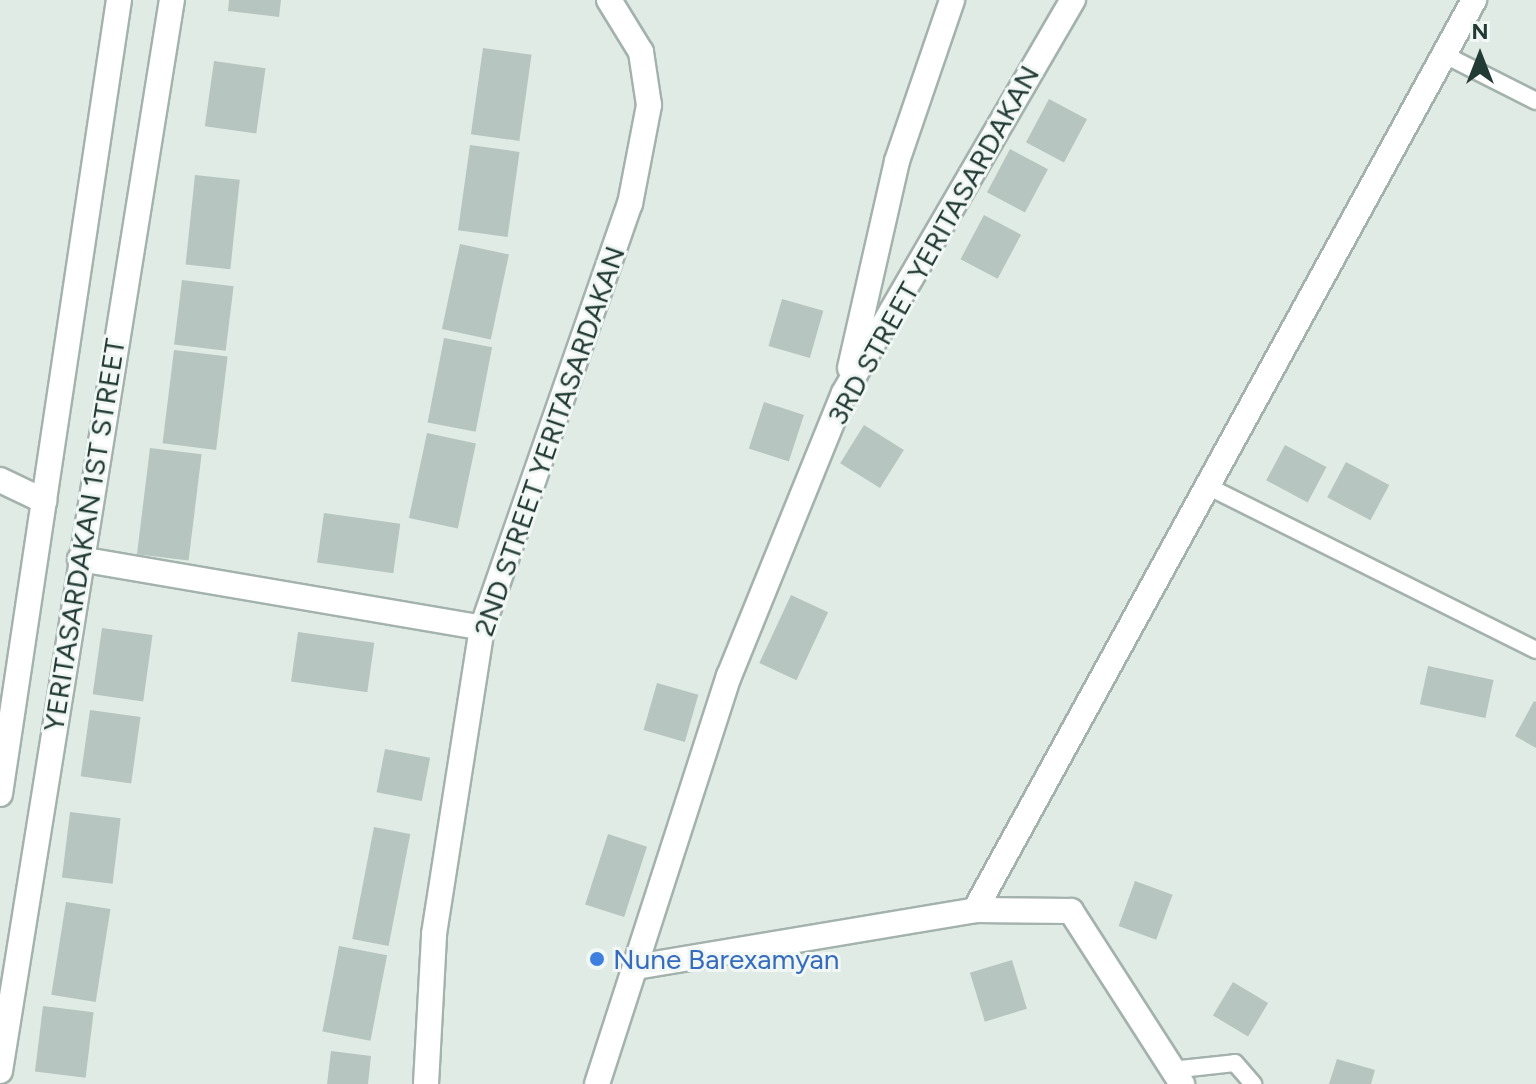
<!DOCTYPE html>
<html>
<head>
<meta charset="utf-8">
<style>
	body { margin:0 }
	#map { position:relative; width:1536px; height:1084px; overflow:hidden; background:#e1ebe6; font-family:Figtree,sans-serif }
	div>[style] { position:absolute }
	.building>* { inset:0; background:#b6c5bf; transform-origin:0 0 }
	.roads { filter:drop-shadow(2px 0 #a4b2ad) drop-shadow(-2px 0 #a4b2ad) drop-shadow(0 2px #a4b2ad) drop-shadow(0 -2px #a4b2ad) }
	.lane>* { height:16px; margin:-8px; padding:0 8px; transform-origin:8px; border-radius:8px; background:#fff }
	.street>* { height:24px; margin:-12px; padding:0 12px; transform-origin:12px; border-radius:12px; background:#fff }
	.dots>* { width:22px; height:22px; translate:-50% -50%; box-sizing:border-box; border:4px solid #f1f7f4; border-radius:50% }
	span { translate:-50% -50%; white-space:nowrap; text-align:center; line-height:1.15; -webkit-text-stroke:6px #f1f7f4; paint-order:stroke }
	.street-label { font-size:28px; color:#223a34 }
	.shop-label { font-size:28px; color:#366cbe }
	.left { translate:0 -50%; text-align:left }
	.north { position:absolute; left:1440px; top:16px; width:80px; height:80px; -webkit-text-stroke:6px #f1f7f4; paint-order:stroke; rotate:0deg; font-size:22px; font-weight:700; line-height:32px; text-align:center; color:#223a34 }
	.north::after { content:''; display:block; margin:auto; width:28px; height:36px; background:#223a34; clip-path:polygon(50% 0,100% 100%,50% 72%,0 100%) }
</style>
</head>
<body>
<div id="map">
	<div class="building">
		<div style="clip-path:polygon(229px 0,281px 0,279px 17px,228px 11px)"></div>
		<div style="left:483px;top:48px;width:49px;height:87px;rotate:8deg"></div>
		<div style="left:214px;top:61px;width:52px;height:66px;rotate:8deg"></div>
		<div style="left:1049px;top:99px;width:43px;height:49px;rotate:28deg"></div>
		<div style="left:470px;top:145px;width:50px;height:86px;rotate:8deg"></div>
		<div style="left:1010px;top:149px;width:43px;height:49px;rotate:28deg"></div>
		<div style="left:195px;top:175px;width:45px;height:90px;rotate:6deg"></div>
		<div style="left:984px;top:215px;width:42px;height:50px;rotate:28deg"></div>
		<div style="left:460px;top:244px;width:50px;height:87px;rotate:12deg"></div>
		<div style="left:182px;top:280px;width:52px;height:65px;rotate:7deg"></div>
		<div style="left:782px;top:299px;width:43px;height:49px;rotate:16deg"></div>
		<div style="left:444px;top:338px;width:49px;height:86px;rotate:11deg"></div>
		<div style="left:174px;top:350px;width:54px;height:94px;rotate:7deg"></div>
		<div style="left:764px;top:402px;width:42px;height:49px;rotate:18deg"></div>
		<div style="left:864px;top:425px;width:47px;height:45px;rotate:32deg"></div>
		<div style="left:427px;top:433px;width:50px;height:87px;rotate:12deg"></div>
		<div style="left:1285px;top:445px;width:47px;height:40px;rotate:28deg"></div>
		<div style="left:150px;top:448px;width:52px;height:107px;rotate:7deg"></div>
		<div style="left:1346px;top:462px;width:49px;height:40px;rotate:28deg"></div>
		<div style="left:324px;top:513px;width:77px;height:50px;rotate:8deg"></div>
		<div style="left:791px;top:595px;width:41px;height:75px;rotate:25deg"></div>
		<div style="left:102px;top:628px;width:51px;height:67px;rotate:8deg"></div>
		<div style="left:298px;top:632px;width:77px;height:50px;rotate:8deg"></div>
		<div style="left:1428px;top:666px;width:67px;height:39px;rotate:12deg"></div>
		<div style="left:657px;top:683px;width:43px;height:49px;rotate:16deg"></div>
		<div style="clip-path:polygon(1534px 701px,1536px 702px,1536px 748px,1515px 736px)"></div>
		<div style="left:90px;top:710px;width:51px;height:67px;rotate:8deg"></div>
		<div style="left:385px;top:749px;width:46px;height:44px;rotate:11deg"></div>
		<div style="left:70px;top:812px;width:51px;height:66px;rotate:7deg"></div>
		<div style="left:374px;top:827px;width:37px;height:114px;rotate:11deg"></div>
		<div style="left:608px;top:834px;width:41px;height:74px;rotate:18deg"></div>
		<div style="left:1135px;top:881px;width:40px;height:48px;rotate:20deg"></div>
		<div style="left:66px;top:902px;width:45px;height:94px;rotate:9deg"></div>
		<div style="left:339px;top:946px;width:49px;height:87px;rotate:11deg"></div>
		<div style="left:1012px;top:960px;width:51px;height:44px;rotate:73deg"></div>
		<div style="left:1233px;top:982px;width:41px;height:39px;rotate:31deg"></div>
		<div style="left:43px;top:1006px;width:51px;height:66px;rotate:7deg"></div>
		<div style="clip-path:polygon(331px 1051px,371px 1056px,368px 1084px,327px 1084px)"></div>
		<div style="clip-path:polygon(1337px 1059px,1375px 1070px,1371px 1084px,1329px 1084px)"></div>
	</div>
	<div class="roads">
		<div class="lane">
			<div style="left:1443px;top:54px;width:104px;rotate:26.8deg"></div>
			<div style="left:1209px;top:487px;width:365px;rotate:26.5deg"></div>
			<div style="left:1171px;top:1070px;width:64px;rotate:-6.2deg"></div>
			<div style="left:1235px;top:1063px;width:28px;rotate:49deg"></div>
		</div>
		<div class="street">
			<div style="left:850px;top:368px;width:212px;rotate:-77.2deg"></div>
			<div style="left:897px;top:161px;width:170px;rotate:-71.1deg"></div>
			<div style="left:0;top:480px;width:49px;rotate:25.5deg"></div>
			<div style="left:80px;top:559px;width:408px;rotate:9.7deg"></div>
			<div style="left:0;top:794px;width:803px;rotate:-81.48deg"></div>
			<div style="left:975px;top:910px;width:1038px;rotate:-61.26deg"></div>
			<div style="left:636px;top:967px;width:344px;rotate:-9.5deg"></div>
			<div style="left:975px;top:910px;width:96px;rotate:0.6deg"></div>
			<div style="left:1071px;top:911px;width:206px;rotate:57.3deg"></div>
			<div style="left:0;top:1071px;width:1085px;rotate:-80.88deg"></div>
			<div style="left:426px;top:1084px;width:150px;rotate:-86.9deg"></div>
			<div style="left:434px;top:934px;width:310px;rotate:-81.1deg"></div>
			<div style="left:482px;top:628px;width:449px;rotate:-70.8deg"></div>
			<div style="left:630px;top:204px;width:101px;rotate:-79.1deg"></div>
			<div style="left:649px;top:105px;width:54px;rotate:-98.6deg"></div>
			<div style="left:641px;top:52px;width:61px;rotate:-121.6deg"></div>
			<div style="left:597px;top:1084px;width:429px;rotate:-72.1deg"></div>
			<div style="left:729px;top:676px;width:305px;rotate:-67.9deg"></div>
			<div style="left:844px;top:393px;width:455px;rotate:-59.8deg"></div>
		</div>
	</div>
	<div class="dots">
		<div style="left:597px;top:959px;background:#3f7fe0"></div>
	</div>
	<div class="street-label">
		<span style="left:933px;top:245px;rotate:-61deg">3RD STREET YERITASARDAKAN</span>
		<span style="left:549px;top:441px;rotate:-71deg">2ND STREET YERITASARDAKAN</span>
		<span style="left:84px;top:535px;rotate:-81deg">YERITASARDAKAN 1ST STREET</span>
	</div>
	<div class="shop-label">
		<span class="left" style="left:613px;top:959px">Nune Barexamyan</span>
	</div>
	<div class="north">N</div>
</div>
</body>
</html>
